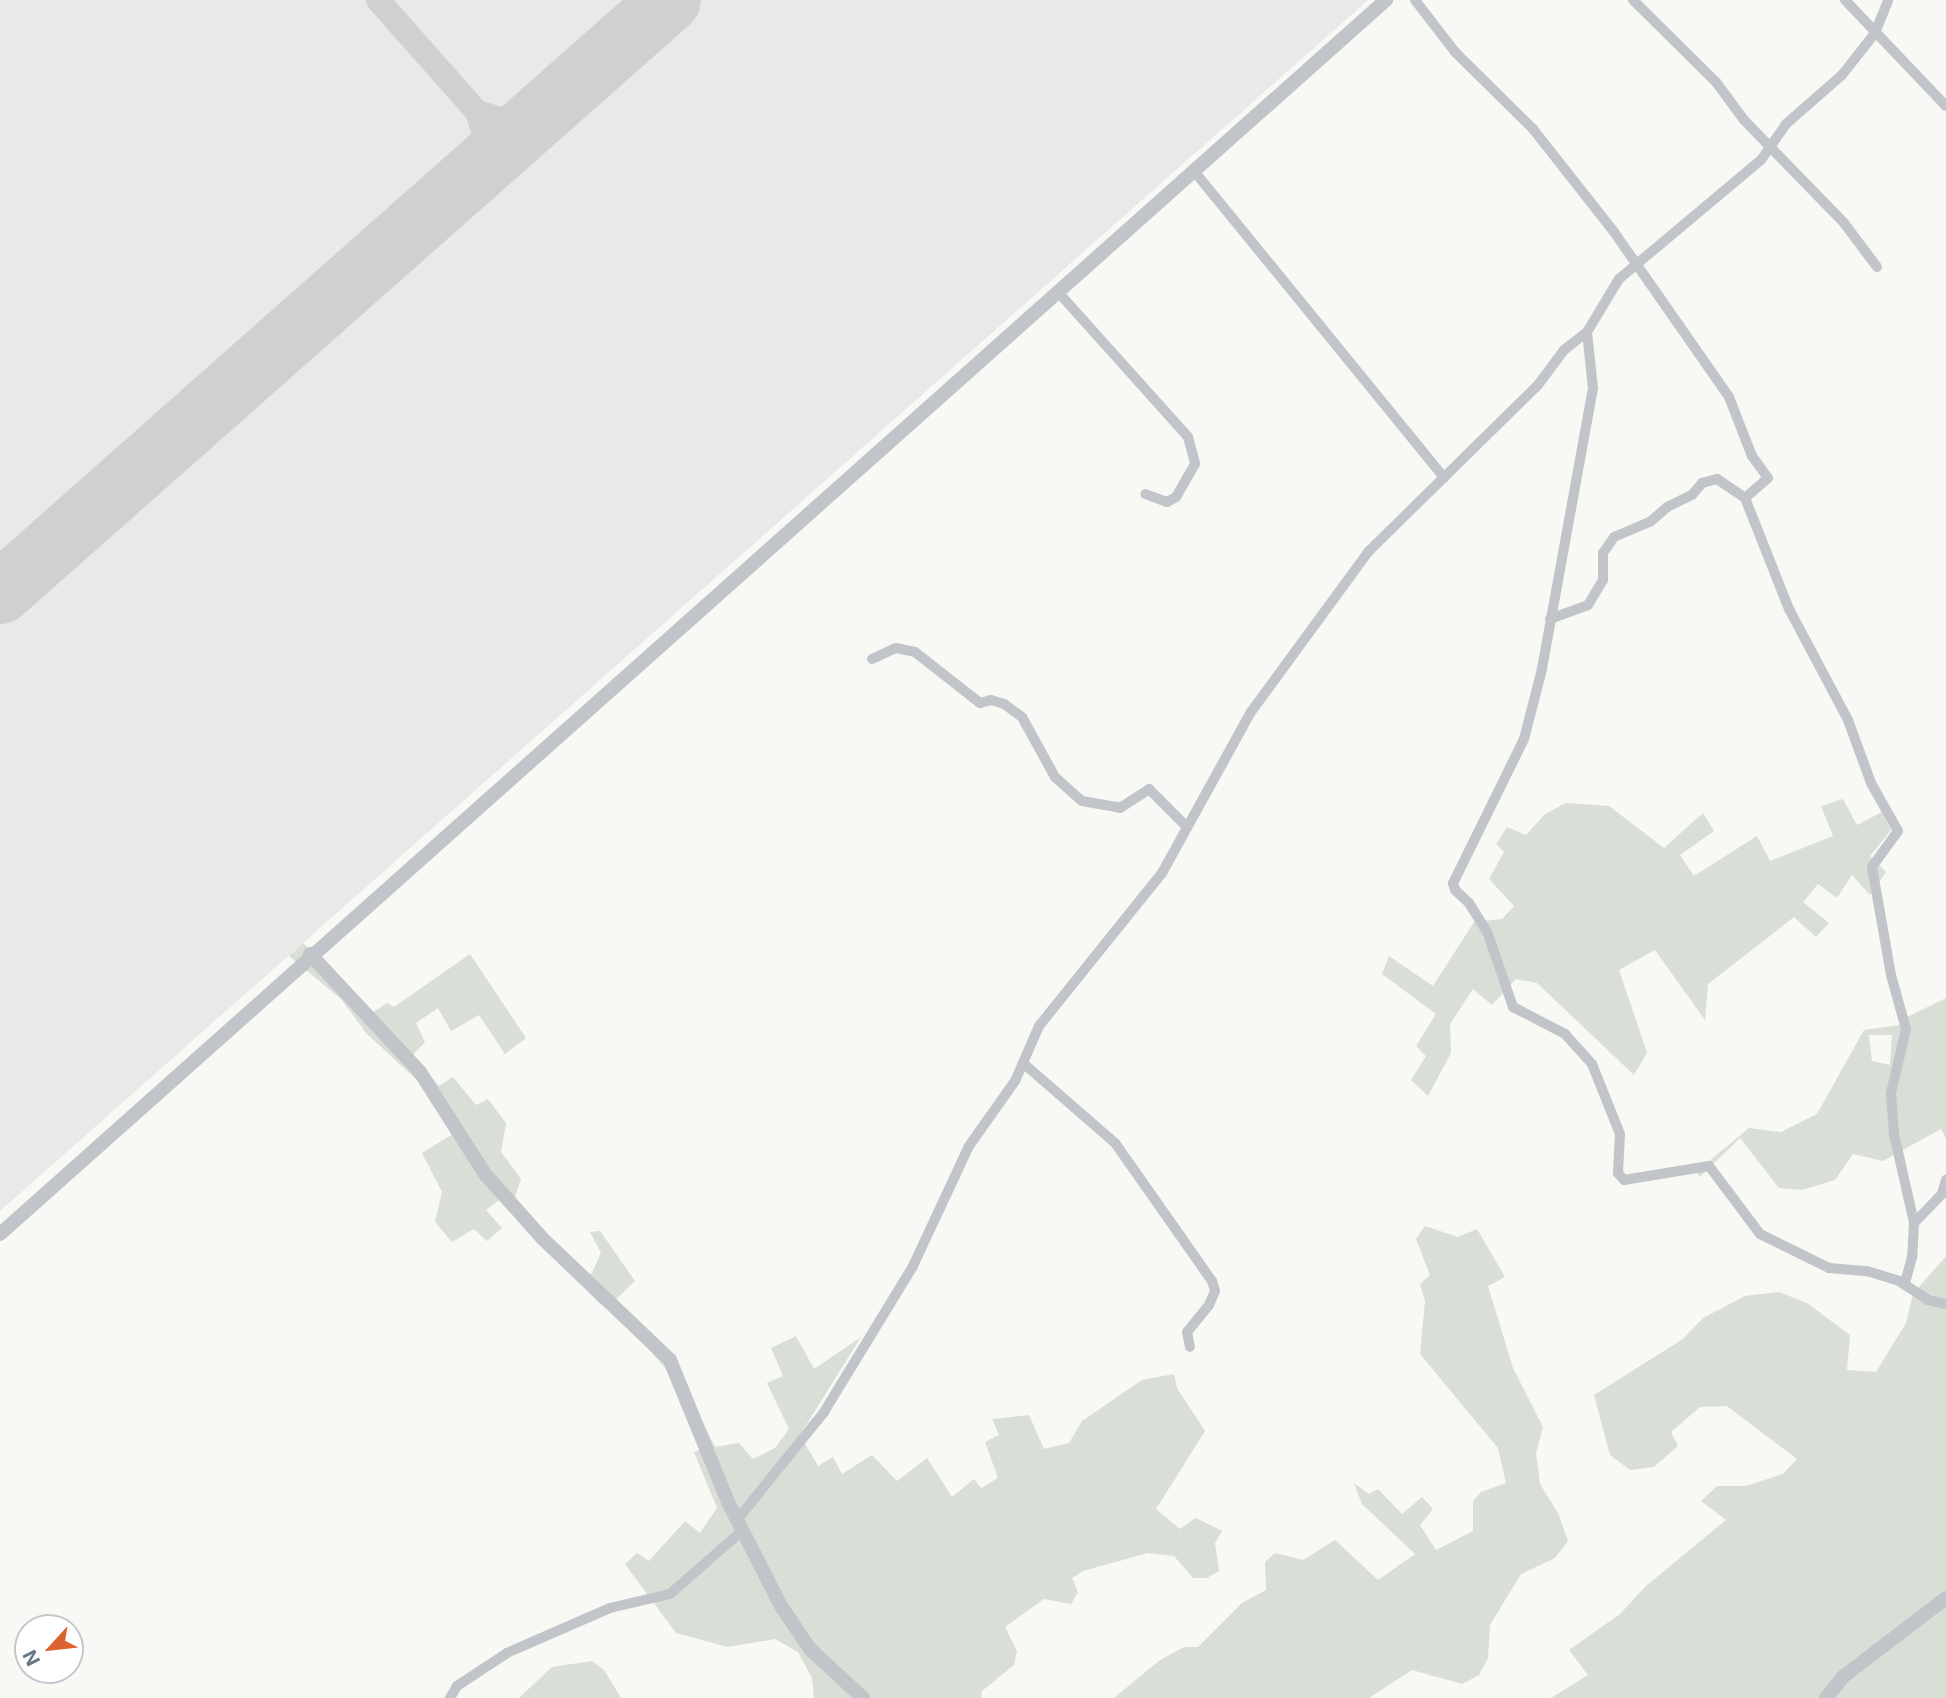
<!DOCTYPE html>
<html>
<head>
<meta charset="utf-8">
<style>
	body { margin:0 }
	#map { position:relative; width:1946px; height:1698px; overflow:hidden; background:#f8f8f5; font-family:Inter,sans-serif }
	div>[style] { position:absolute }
	.built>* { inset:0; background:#e8e9e8 }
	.green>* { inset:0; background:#d9ded6 }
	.taxiway>* { height:24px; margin:-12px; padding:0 12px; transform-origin:12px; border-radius:12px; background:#ced0d2 }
	.runway>* { height:63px; margin:-31.5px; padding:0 31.5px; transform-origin:31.5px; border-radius:31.5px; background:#ced0d2 }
	.minor>* { height:10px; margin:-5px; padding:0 5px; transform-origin:5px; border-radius:5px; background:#c1c4c8 }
	.tertiary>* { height:14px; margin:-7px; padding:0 7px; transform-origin:7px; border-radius:7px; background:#c1c4c8 }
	span { translate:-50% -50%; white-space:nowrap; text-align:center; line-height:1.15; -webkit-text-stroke:7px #fff; paint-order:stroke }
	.north { position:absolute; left:14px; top:1614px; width:70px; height:70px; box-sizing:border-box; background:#fff; border:2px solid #c3c8ce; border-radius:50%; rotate:243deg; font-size:19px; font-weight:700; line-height:28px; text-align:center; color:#687685 }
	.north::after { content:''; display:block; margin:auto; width:24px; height:32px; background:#dc6331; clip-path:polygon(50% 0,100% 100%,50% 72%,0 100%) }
</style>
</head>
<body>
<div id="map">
	<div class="built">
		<div style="clip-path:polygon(0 0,1368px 0,0 1211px)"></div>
	</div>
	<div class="green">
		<div style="clip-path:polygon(1843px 799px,1857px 825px,1882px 812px,1891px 830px,1870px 856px,1886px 872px,1870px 895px,1852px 875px,1837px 898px,1818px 884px,1803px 902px,1829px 923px,1816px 937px,1794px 917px,1708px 984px,1705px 1020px,1655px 950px,1619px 970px,1647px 1053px,1634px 1075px,1537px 983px,1516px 979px,1492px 1005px,1473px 989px,1450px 1024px,1451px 1053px,1428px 1096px,1411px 1080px,1426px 1056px,1416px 1046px,1436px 1014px,1382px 974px,1389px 956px,1433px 986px,1474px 922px,1502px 919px,1514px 906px,1489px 879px,1504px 852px,1496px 844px,1507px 827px,1526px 835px,1545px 814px,1566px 803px,1609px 806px,1664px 848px,1703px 813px,1714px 831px,1680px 855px,1694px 876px,1757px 836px,1770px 861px,1833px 836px,1821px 806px)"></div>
		<div style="clip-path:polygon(303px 943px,370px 1014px,387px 1003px,394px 1007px,470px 954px,526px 1038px,505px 1054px,479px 1015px,451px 1031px,438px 1008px,416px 1023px,425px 1042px,413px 1055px,439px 1086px,453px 1077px,476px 1105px,488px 1099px,506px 1123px,501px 1152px,521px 1179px,513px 1203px,584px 1276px,592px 1273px,601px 1253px,590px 1232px,600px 1231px,635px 1281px,612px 1303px,670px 1358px,715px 1447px,739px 1443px,753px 1459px,775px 1448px,789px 1429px,767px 1383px,783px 1376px,771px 1348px,796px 1336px,814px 1369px,861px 1337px,800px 1435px,818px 1466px,833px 1457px,842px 1474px,872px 1455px,897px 1481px,927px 1458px,952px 1497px,974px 1479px,981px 1488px,998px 1478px,985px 1442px,999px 1435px,992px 1419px,1029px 1415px,1044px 1449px,1069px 1443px,1082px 1421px,1142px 1380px,1174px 1374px,1177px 1388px,1205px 1431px,1156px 1509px,1180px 1529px,1196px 1518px,1222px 1531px,1215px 1543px,1219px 1571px,1207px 1578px,1193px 1578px,1174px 1556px,1148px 1553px,1083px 1571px,1072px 1578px,1078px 1592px,1071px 1604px,1044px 1599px,1005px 1627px,1017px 1651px,1014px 1665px,982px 1691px,981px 1698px,814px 1698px,812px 1678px,798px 1652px,775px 1639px,728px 1647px,676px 1633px,625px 1564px,637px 1553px,649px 1561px,685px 1521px,700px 1533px,717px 1508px,694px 1452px,700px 1450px,666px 1369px,624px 1321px,598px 1302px,500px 1199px,486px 1210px,502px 1228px,487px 1241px,474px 1229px,452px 1242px,435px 1222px,442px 1192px,422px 1153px,453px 1134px,419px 1082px,367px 1034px,341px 999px,289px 956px)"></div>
		<div style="clip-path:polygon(evenodd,1946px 998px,1946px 1139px,1941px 1129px,1883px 1161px,1853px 1154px,1835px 1180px,1802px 1190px,1779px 1188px,1740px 1138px,1700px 1177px,1696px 1172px,1749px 1128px,1781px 1132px,1817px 1114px,1864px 1030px,1900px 1025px,1903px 1019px,1946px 998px,1869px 1035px,1892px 1035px,1890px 1065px,1872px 1061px,1869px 1035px)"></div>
		<div style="clip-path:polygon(1425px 1226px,1458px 1237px,1477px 1229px,1505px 1277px,1488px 1286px,1513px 1368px,1543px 1427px,1536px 1453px,1540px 1484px,1558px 1513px,1568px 1541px,1555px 1558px,1521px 1574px,1490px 1625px,1488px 1658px,1479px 1675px,1462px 1684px,1412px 1670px,1369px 1698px,1114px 1698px,1160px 1660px,1184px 1647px,1198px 1647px,1242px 1603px,1266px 1590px,1265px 1562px,1275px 1553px,1303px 1560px,1335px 1540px,1378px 1580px,1415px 1554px,1362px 1504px,1354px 1483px,1369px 1494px,1378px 1489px,1402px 1514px,1422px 1497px,1433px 1509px,1420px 1525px,1436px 1550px,1473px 1531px,1473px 1501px,1481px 1492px,1506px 1483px,1498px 1448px,1420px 1354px,1425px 1301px,1420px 1284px,1430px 1275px,1416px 1239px)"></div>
		<div style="clip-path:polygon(1946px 1256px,1946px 1698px,1551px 1698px,1588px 1675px,1569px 1650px,1620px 1614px,1646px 1586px,1726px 1520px,1701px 1501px,1717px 1486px,1746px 1486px,1783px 1474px,1797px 1459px,1727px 1406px,1700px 1407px,1671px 1432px,1678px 1446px,1654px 1467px,1630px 1470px,1610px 1455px,1594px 1395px,1683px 1339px,1703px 1318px,1745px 1296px,1779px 1292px,1807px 1303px,1850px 1335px,1847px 1370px,1876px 1372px,1906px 1323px,1913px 1294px)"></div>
		<div style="clip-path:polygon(592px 1661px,604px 1670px,621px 1698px,519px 1698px,552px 1667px)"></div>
	</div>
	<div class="taxiway">
		<div style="left:378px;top:0;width:149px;rotate:48.5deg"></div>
		<div style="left:477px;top:112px;width:52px;rotate:16.7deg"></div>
		<div style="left:477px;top:112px;width:26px;rotate:72deg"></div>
		<div style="left:485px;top:137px;width:28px;rotate:92deg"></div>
		<div style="left:0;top:571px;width:39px;rotate:-18deg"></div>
	</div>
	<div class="runway">
		<div style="left:0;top:592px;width:893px;rotate:-41.51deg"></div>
	</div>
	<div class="minor">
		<div style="left:1415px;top:0;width:66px;rotate:52.4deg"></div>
		<div style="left:1455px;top:52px;width:110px;rotate:44.6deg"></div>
		<div style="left:1533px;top:129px;width:131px;rotate:51.8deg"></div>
		<div style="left:1614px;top:232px;width:201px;rotate:55.1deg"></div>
		<div style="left:1729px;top:397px;width:63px;rotate:68.7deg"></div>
		<div style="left:1752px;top:456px;width:27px;rotate:54deg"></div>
		<div style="left:1768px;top:478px;width:30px;rotate:139deg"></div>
		<div style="left:1633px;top:0;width:117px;rotate:44.7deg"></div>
		<div style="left:1716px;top:82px;width:47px;rotate:53.6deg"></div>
		<div style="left:1744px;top:120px;width:144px;rotate:45.8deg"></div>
		<div style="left:1844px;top:223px;width:55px;rotate:53.1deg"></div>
		<div style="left:1845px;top:0;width:146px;rotate:46.4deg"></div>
		<div style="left:1194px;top:171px;width:396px;rotate:50.8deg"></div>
		<div style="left:1058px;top:292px;width:195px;rotate:48.1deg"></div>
		<div style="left:1188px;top:437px;width:28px;rotate:75deg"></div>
		<div style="left:1195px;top:464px;width:38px;rotate:120deg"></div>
		<div style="left:1176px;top:497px;width:10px;rotate:151deg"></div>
		<div style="left:1167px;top:502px;width:23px;rotate:-160deg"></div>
		<div style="left:1587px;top:332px;width:56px;rotate:83.9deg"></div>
		<div style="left:1593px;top:388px;width:286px;rotate:100.3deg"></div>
		<div style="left:1542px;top:669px;width:72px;rotate:104.4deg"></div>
		<div style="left:1524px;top:739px;width:161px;rotate:116.2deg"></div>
		<div style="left:1453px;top:883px;width:7px;rotate:74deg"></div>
		<div style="left:1455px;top:890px;width:19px;rotate:43deg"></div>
		<div style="left:1469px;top:903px;width:36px;rotate:58deg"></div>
		<div style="left:1488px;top:934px;width:77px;rotate:71.1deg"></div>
		<div style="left:1513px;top:1007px;width:59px;rotate:27.4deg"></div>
		<div style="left:1565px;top:1034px;width:40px;rotate:48deg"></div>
		<div style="left:1592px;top:1064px;width:75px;rotate:68.2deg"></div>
		<div style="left:1620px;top:1134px;width:39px;rotate:93deg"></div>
		<div style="left:1618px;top:1173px;width:9px;rotate:49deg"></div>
		<div style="left:1624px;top:1180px;width:86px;rotate:-9.4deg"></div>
		<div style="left:1709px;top:1166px;width:85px;rotate:53.1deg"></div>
		<div style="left:1760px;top:1234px;width:77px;rotate:26.2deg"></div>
		<div style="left:1829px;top:1268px;width:38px;rotate:5deg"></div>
		<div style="left:1867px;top:1271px;width:34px;rotate:17deg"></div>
		<div style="left:1899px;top:1281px;width:35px;rotate:33deg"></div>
		<div style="left:1928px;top:1300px;width:18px;rotate:13deg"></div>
		<div style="left:1550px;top:619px;width:40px;rotate:-20.2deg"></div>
		<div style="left:1588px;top:605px;width:29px;rotate:-59deg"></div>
		<div style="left:1603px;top:580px;width:27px;rotate:-90deg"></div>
		<div style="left:1603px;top:553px;width:19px;rotate:-55deg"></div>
		<div style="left:1614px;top:537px;width:39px;rotate:-23deg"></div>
		<div style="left:1650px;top:522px;width:23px;rotate:-41deg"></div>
		<div style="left:1667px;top:507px;width:28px;rotate:-26deg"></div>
		<div style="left:1692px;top:495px;width:16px;rotate:-50deg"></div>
		<div style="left:1702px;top:483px;width:16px;rotate:-15deg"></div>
		<div style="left:1717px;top:479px;width:34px;rotate:34deg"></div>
		<div style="left:1745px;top:498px;width:119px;rotate:68.4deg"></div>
		<div style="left:1789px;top:609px;width:126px;rotate:62deg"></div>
		<div style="left:1848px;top:720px;width:67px;rotate:69.9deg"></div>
		<div style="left:1871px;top:783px;width:55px;rotate:60.6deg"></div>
		<div style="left:1898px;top:831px;width:44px;rotate:125.8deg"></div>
		<div style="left:1872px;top:867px;width:110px;rotate:80deg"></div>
		<div style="left:1891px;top:975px;width:56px;rotate:74.5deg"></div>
		<div style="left:1906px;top:1029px;width:66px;rotate:103.2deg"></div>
		<div style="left:1891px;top:1093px;width:41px;rotate:85.8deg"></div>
		<div style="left:1894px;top:1134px;width:91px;rotate:77.3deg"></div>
		<div style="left:1914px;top:1223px;width:34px;rotate:93deg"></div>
		<div style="left:1912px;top:1257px;width:27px;rotate:105deg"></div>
		<div style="left:872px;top:659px;width:26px;rotate:-25deg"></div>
		<div style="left:896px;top:648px;width:19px;rotate:12deg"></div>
		<div style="left:915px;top:652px;width:83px;rotate:38.1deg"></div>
		<div style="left:980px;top:703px;width:11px;rotate:-15deg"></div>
		<div style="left:991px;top:700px;width:14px;rotate:17deg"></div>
		<div style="left:1004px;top:704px;width:22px;rotate:36deg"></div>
		<div style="left:1022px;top:717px;width:68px;rotate:61.2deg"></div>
		<div style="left:1055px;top:777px;width:36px;rotate:42deg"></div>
		<div style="left:1082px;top:801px;width:39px;rotate:10deg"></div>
		<div style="left:1120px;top:808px;width:35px;rotate:-33deg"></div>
		<div style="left:1149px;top:789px;width:54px;rotate:45deg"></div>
		<div style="left:1023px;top:1063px;width:122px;rotate:41deg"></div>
		<div style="left:1115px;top:1143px;width:169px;rotate:54.9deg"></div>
		<div style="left:1212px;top:1281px;width:10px;rotate:73deg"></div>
		<div style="left:1215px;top:1291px;width:15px;rotate:113deg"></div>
		<div style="left:1209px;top:1305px;width:35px;rotate:129deg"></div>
		<div style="left:1187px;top:1332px;width:15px;rotate:79deg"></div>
		<div style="left:1914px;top:1223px;width:40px;rotate:-46deg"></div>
		<div style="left:1942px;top:1194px;width:15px;rotate:-74deg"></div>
		<div style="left:737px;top:1520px;width:139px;rotate:-51.1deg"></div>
		<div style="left:824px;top:1412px;width:171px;rotate:-58.6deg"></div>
		<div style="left:913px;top:1266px;width:132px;rotate:-65deg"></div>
		<div style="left:969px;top:1146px;width:80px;rotate:-54.7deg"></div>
		<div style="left:1015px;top:1081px;width:60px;rotate:-66.4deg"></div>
		<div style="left:1039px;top:1026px;width:196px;rotate:-51.2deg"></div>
		<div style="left:1162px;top:873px;width:184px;rotate:-61.1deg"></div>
		<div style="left:1251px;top:712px;width:200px;rotate:-53.8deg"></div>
		<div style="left:1369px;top:551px;width:237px;rotate:-44.5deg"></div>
		<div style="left:1538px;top:385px;width:44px;rotate:-53.4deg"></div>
		<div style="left:1564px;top:350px;width:29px;rotate:-38deg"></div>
		<div style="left:1587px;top:332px;width:62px;rotate:-58.9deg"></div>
		<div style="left:1619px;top:279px;width:185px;rotate:-40deg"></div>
		<div style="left:1761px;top:160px;width:44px;rotate:-55.2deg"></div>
		<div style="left:1786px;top:124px;width:74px;rotate:-41.2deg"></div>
		<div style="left:1842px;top:75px;width:53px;rotate:-51.8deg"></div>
		<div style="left:1875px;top:33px;width:35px;rotate:-68deg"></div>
		<div style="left:450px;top:1698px;width:14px;rotate:-60deg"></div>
		<div style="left:457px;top:1686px;width:60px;rotate:-33.4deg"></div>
		<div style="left:507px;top:1653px;width:112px;rotate:-23.6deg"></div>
		<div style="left:610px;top:1608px;width:62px;rotate:-13.1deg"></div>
		<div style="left:670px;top:1594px;width:96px;rotate:-41.2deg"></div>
	</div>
	<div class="tertiary">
		<div style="left:310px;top:954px;width:161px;rotate:47deg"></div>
		<div style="left:420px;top:1072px;width:121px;rotate:57.5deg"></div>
		<div style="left:485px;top:1174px;width:87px;rotate:48.3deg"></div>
		<div style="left:543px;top:1239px;width:175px;rotate:43.6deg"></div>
		<div style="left:670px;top:1360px;width:153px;rotate:67.8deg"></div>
		<div style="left:728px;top:1502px;width:117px;rotate:63deg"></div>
		<div style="left:781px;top:1606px;width:52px;rotate:56deg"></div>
		<div style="left:810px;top:1649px;width:72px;rotate:42.8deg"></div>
		<div style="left:0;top:1234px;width:1856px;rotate:-41.68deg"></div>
		<div style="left:1826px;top:1698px;width:28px;rotate:-51deg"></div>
		<div style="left:1844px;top:1676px;width:128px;rotate:-37.4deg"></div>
	</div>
	<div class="north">N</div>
</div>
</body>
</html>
